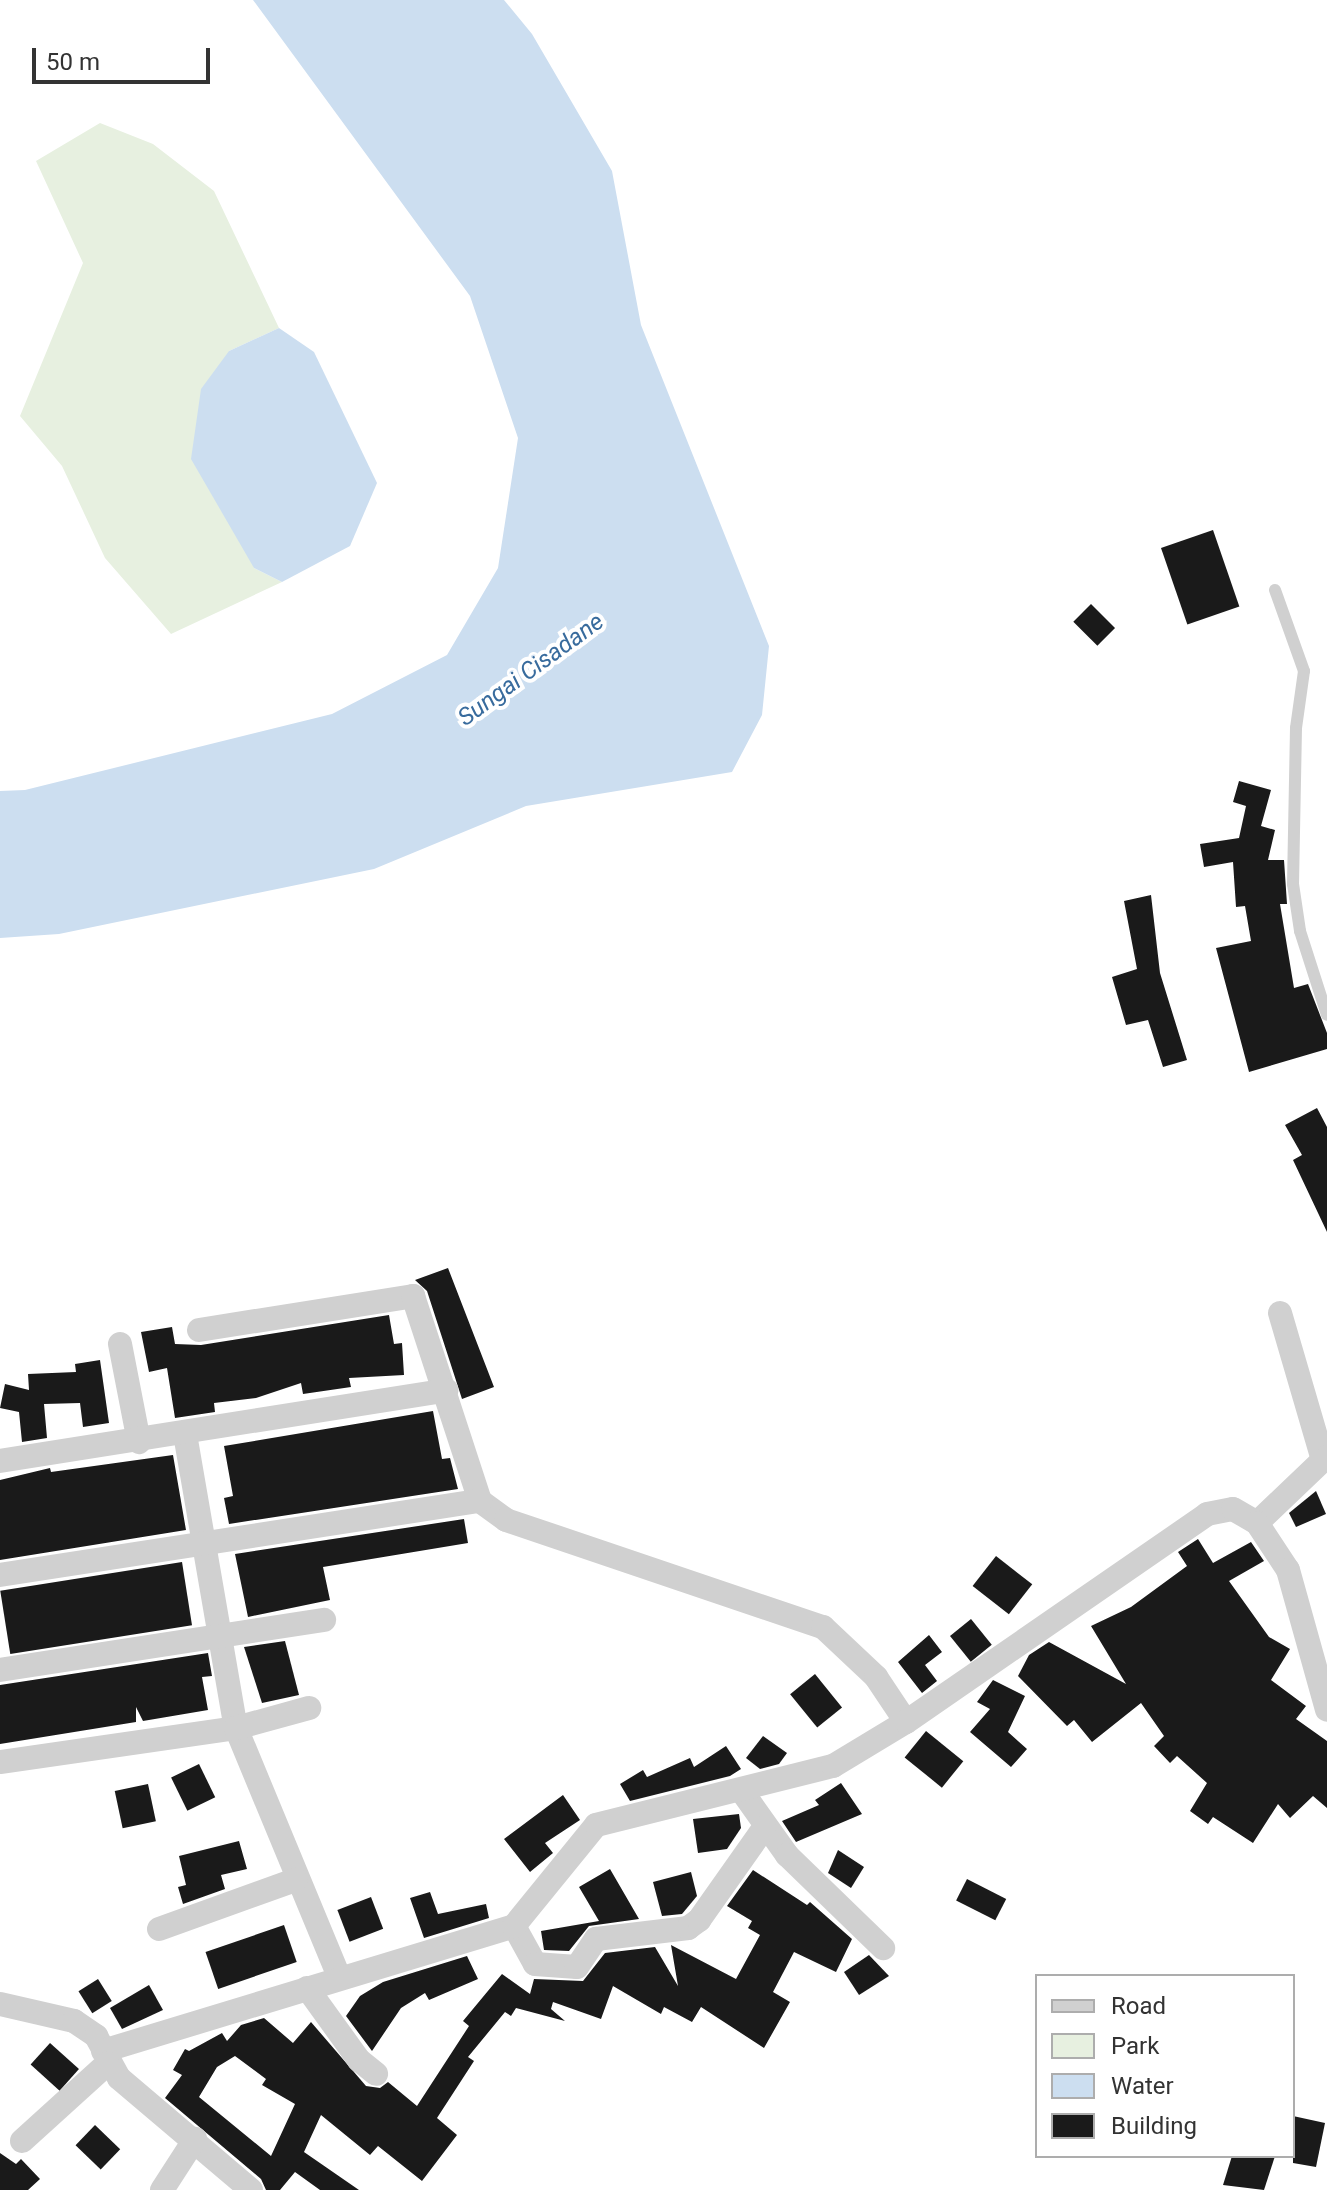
<!DOCTYPE html>
<html>
<head>
<meta charset="utf-8">
<style>
	body { margin:0 }
	#map { position:relative; width:1327px; height:2190px; overflow:hidden; background:#fff; font-family:Roboto,sans-serif }
	div>[style] { position:absolute }
	.green>* { inset:0; background:#e7f0e0 }
	.water>* { inset:0; background:#ccdef0 }
	.building>* { inset:0; background:#1a1a1a; transform-origin:0 0 }
	.lane>* { height:12px; margin:-6px; padding:0 6px; transform-origin:6px; border-radius:6px; background:#d0d0d0 }
	.street>* { height:24px; margin:-12px; padding:0 12px; transform-origin:12px; border-radius:12px; background:#d0d0d0 }
	span { translate:-50% -50%; white-space:nowrap; text-align:center; line-height:1.15; -webkit-text-stroke:8px #fff; paint-order:stroke }
	.water-label { font-size:24px; color:#386b9d; font-style:italic }
	.legend { position:absolute; left:1035px; top:1974px; width:260px; height:184px; box-sizing:border-box; background:#fff; border:2px solid #adadad; margin:0; padding:10px 14px; list-style:none; font-size:24px; color:#333 }
	.legend li { display:flex; align-items:center; gap:16px; height:40px }
	.legend b { width:40px; border:2px solid #adadad }
	.scale { position:absolute; left:32px; top:48px; width:178px; height:36px; box-sizing:border-box; border:4px solid #333; border-top:0; padding-left:10px; font-size:24px; line-height:28px; white-space:nowrap; color:#333; -webkit-text-stroke:6px #fff; paint-order:stroke }
</style>
</head>
<body>
<div id="map">
	<div class="green">
		<div style="clip-path:polygon(100px 123px,153px 144px,214px 191px,279px 328px,229px 351px,254px 568px,282px 582px,171px 634px,105px 558px,62px 466px,20px 416px,83px 263px,36px 161px)"></div>
	</div>
	<div class="water">
		<div style="clip-path:polygon(253px 0,504px 0,532px 34px,612px 171px,641px 325px,769px 646px,762px 715px,732px 772px,526px 806px,374px 869px,59px 934px,0 938px,0 791px,25px 790px,332px 714px,447px 655px,498px 568px,518px 438px,470px 296px)"></div>
		<div style="clip-path:polygon(279px 328px,314px 352px,377px 483px,350px 546px,282px 582px,254px 568px,191px 459px,201px 389px,229px 351px)"></div>
	</div>
	<div class="building">
		<div style="left:1213px;top:530px;width:81px;height:55px;rotate:71deg"></div>
		<div style="left:1091px;top:604px;width:34px;height:25px;rotate:45deg"></div>
		<div style="clip-path:polygon(1239px 781px,1271px 790px,1261px 826px,1275px 830px,1268px 860px,1284px 860px,1287px 904px,1280px 904px,1294px 988px,1308px 984px,1327px 1033px,1327px 1049px,1249px 1072px,1216px 948px,1251px 941px,1245px 906px,1236px 907px,1233px 862px,1204px 867px,1200px 844px,1239px 838px,1246px 806px,1233px 802px)"></div>
		<div style="clip-path:polygon(1151px 895px,1160px 973px,1187px 1060px,1163px 1067px,1148px 1020px,1126px 1025px,1112px 977px,1137px 969px,1124px 901px)"></div>
		<div style="clip-path:polygon(1317px 1108px,1327px 1127px,1327px 1232px,1293px 1160px,1302px 1155px,1285px 1125px)"></div>
		<div style="clip-path:polygon(448px 1268px,494px 1387px,462px 1399px,427px 1291px,415px 1280px)"></div>
		<div style="clip-path:polygon(389px 1315px,394px 1344px,402px 1343px,404px 1375px,349px 1378px,351px 1387px,303px 1394px,301px 1383px,256px 1398px,214px 1403px,215px 1412px,175px 1418px,167px 1368px,149px 1372px,141px 1332px,172px 1327px,175px 1344px,201px 1345px)"></div>
		<div style="clip-path:polygon(100px 1360px,109px 1423px,83px 1427px,80px 1403px,44px 1404px,47px 1438px,22px 1442px,19px 1412px,0 1408px,5px 1384px,29px 1390px,28px 1374px,76px 1372px,75px 1364px)"></div>
		<div style="clip-path:polygon(433px 1411px,442px 1459px,450px 1458px,458px 1489px,229px 1524px,224px 1498px,233px 1496px,224px 1446px)"></div>
		<div style="clip-path:polygon(173px 1455px,186px 1530px,0 1560px,0 1480px,50px 1468px,51px 1472px)"></div>
		<div style="clip-path:polygon(1316px 1491px,1326px 1514px,1296px 1527px,1289px 1513px)"></div>
		<div style="clip-path:polygon(464px 1519px,468px 1543px,323px 1567px,330px 1600px,248px 1617px,235px 1554px)"></div>
		<div style="clip-path:polygon(1198px 1539px,1213px 1563px,1251px 1542px,1264px 1561px,1229px 1581px,1269px 1637px,1290px 1649px,1271px 1680px,1306px 1706px,1296px 1719px,1327px 1741px,1327px 1808px,1313px 1796px,1290px 1818px,1278px 1804px,1253px 1843px,1213px 1817px,1208px 1824px,1190px 1811px,1207px 1783px,1177px 1756px,1170px 1763px,1154px 1746px,1164px 1736px,1141px 1703px,1092px 1742px,1074px 1720px,1067px 1726px,1018px 1676px,1029px 1655px,1049px 1642px,1126px 1684px,1091px 1626px,1131px 1607px,1187px 1566px,1178px 1552px)"></div>
		<div style="left:996px;top:1556px;width:46px;height:38px;rotate:38deg"></div>
		<div style="left:182px;top:1562px;width:64px;height:184px;rotate:81deg"></div>
		<div style="left:971px;top:1619px;width:33px;height:27px;rotate:51deg"></div>
		<div style="clip-path:polygon(929px 1635px,942px 1652px,925px 1665px,937px 1681px,922px 1693px,898px 1662px)"></div>
		<div style="clip-path:polygon(285px 1641px,299px 1695px,262px 1703px,244px 1647px)"></div>
		<div style="clip-path:polygon(208px 1653px,212px 1676px,202px 1677px,208px 1710px,143px 1721px,136px 1707px,136px 1722px,0 1744px,0 1685px)"></div>
		<div style="left:815px;top:1674px;width:43px;height:32px;rotate:51deg"></div>
		<div style="clip-path:polygon(993px 1680px,1025px 1696px,1008px 1732px,1027px 1749px,1011px 1767px,970px 1732px,990px 1709px,977px 1702px)"></div>
		<div style="left:926px;top:1731px;width:48px;height:34px;rotate:39deg"></div>
		<div style="clip-path:polygon(763px 1736px,787px 1753px,779px 1764px,760px 1769px,746px 1758px)"></div>
		<div style="clip-path:polygon(726px 1746px,741px 1769px,730px 1776px,630px 1801px,620px 1784px,643px 1770px,647px 1777px,690px 1758px,694px 1767px)"></div>
		<div style="left:199px;top:1764px;width:37px;height:31px;rotate:64deg"></div>
		<div style="clip-path:polygon(841px 1783px,862px 1814px,796px 1842px,782px 1821px,819px 1805px,815px 1800px)"></div>
		<div style="left:148px;top:1784px;width:38px;height:34px;rotate:78deg"></div>
		<div style="clip-path:polygon(563px 1795px,580px 1820px,545px 1843px,553px 1853px,530px 1872px,504px 1839px)"></div>
		<div style="clip-path:polygon(739px 1814px,741px 1828px,727px 1849px,698px 1853px,693px 1819px)"></div>
		<div style="clip-path:polygon(239px 1841px,247px 1869px,221px 1875px,225px 1889px,183px 1904px,178px 1887px,186px 1885px,179px 1856px)"></div>
		<div style="clip-path:polygon(838px 1850px,864px 1867px,851px 1888px,828px 1873px)"></div>
		<div style="clip-path:polygon(610px 1869px,639px 1919px,589px 1926px,569px 1951px,544px 1950px,541px 1931px,599px 1921px,579px 1887px)"></div>
		<div style="clip-path:polygon(evenodd,753px 1870px,807px 1905px,810px 1902px,852px 1939px,836px 1972px,794px 1952px,773px 1992px,790px 2002px,764px 2048px,701px 2007px,692px 2022px,664px 2007px,661px 2014px,613px 1986px,601px 2019px,553px 2002px,551px 2009px,565px 2021px,516px 2008px,511px 2016px,505px 2012px,468px 2057px,474px 2061px,437px 2118px,457px 2135px,422px 2181px,378px 2146px,370px 2155px,321px 2115px,304px 2152px,359px 2190px,320px 2190px,295px 2172px,280px 2190px,266px 2190px,261px 2179px,165px 2098px,182px 2075px,173px 2070px,185px 2049px,189px 2051px,222px 2033px,227px 2041px,241px 2025px,264px 2018px,293px 2043px,311px 2022px,366px 2086px,380px 2088px,388px 2082px,417px 2106px,469px 2026px,463px 2021px,502px 1974px,530px 1994px,534px 1979px,583px 1981px,605px 1953px,655px 1947px,678px 1986px,671px 1945px,736px 1979px,760px 1935px,748px 1928px,752px 1921px,727px 1906px,753px 1870px,235px 2056px,266px 2079px,262px 2085px,295px 2104px,271px 2156px,199px 2097px,217px 2067px,235px 2056px)"></div>
		<div style="clip-path:polygon(691px 1872px,697px 1896px,682px 1914px,662px 1916px,653px 1882px)"></div>
		<div style="left:967px;top:1879px;width:44px;height:24px;rotate:27deg"></div>
		<div style="clip-path:polygon(430px 1892px,438px 1914px,486px 1904px,489px 1918px,424px 1938px,410px 1898px)"></div>
		<div style="left:371px;top:1897px;width:34px;height:36px;rotate:69deg"></div>
		<div style="left:284px;top:1925px;width:39px;height:83px;rotate:71deg"></div>
		<div style="clip-path:polygon(869px 1955px,889px 1976px,859px 1995px,844px 1972px)"></div>
		<div style="clip-path:polygon(467px 1956px,478px 1979px,429px 2000px,425px 1993px,401px 2008px,372px 2051px,346px 2016px,360px 1996px,383px 1982px)"></div>
		<div style="left:98px;top:1979px;width:26px;height:23px;rotate:58deg"></div>
		<div style="clip-path:polygon(149px 1985px,163px 2010px,122px 2029px,110px 2008px)"></div>
		<div style="left:50px;top:2043px;width:39px;height:29px;rotate:42deg"></div>
		<div style="clip-path:polygon(1293px 2116px,1325px 2123px,1316px 2167px,1293px 2163px)"></div>
		<div style="left:95px;top:2125px;width:35px;height:28px;rotate:44deg"></div>
		<div style="clip-path:polygon(0 2153px,16px 2164px,21px 2159px,40px 2179px,28px 2190px,0 2190px)"></div>
		<div style="clip-path:polygon(1232px 2156px,1275px 2156px,1264px 2190px,1223px 2185px)"></div>
	</div>
	<div class="lane">
		<div style="left:1275px;top:590px;width:86px;rotate:70.3deg"></div>
		<div style="left:1304px;top:671px;width:58px;rotate:98deg"></div>
		<div style="left:1296px;top:728px;width:156px;rotate:91.1deg"></div>
		<div style="left:1293px;top:884px;width:48px;rotate:81.5deg"></div>
		<div style="left:1300px;top:931px;width:88px;rotate:72.2deg"></div>
	</div>
	<div class="street">
		<div style="left:1280px;top:1313px;width:153px;rotate:73.7deg"></div>
		<div style="left:1323px;top:1460px;width:5px;rotate:-37deg"></div>
		<div style="left:199px;top:1330px;width:217px;rotate:-9deg"></div>
		<div style="left:413px;top:1296px;width:216px;rotate:71.9deg"></div>
		<div style="left:480px;top:1501px;width:32px;rotate:36deg"></div>
		<div style="left:506px;top:1520px;width:335px;rotate:18.7deg"></div>
		<div style="left:823px;top:1627px;width:73px;rotate:43.3deg"></div>
		<div style="left:876px;top:1677px;width:54px;rotate:56.3deg"></div>
		<div style="left:120px;top:1344px;width:100px;rotate:79deg"></div>
		<div style="left:185px;top:1434px;width:298px;rotate:80.2deg"></div>
		<div style="left:236px;top:1728px;width:269px;rotate:67.5deg"></div>
		<div style="left:0;top:1461px;width:452px;rotate:-9deg"></div>
		<div style="left:1257px;top:1523px;width:91px;rotate:-43.7deg"></div>
		<div style="left:0;top:1575px;width:486px;rotate:-8.8deg"></div>
		<div style="left:0;top:1670px;width:328px;rotate:-8.8deg"></div>
		<div style="left:0;top:1762px;width:238px;rotate:-8.2deg"></div>
		<div style="left:236px;top:1728px;width:76px;rotate:-15.3deg"></div>
		<div style="left:741px;top:1790px;width:80px;rotate:54.7deg"></div>
		<div style="left:787px;top:1855px;width:134px;rotate:44.1deg"></div>
		<div style="left:514px;top:1926px;width:43px;rotate:61.1deg"></div>
		<div style="left:535px;top:1964px;width:42px;rotate:4.1deg"></div>
		<div style="left:577px;top:1967px;width:34px;rotate:-56deg"></div>
		<div style="left:596px;top:1939px;width:93px;rotate:-6.8deg"></div>
		<div style="left:688px;top:1928px;width:14px;rotate:-36deg"></div>
		<div style="left:699px;top:1920px;width:113px;rotate:-54.8deg"></div>
		<div style="left:159px;top:1929px;width:145px;rotate:-19.8deg"></div>
		<div style="left:307px;top:1988px;width:89px;rotate:54.2deg"></div>
		<div style="left:359px;top:2060px;width:22px;rotate:39deg"></div>
		<div style="left:0;top:2004px;width:76px;rotate:12.9deg"></div>
		<div style="left:74px;top:2021px;width:27px;rotate:34deg"></div>
		<div style="left:96px;top:2036px;width:48px;rotate:61.3deg"></div>
		<div style="left:119px;top:2078px;width:173px;rotate:40.3deg"></div>
		<div style="left:103px;top:2051px;width:430px;rotate:-16.9deg"></div>
		<div style="left:514px;top:1926px;width:130px;rotate:-50.9deg"></div>
		<div style="left:596px;top:1825px;width:244px;rotate:-14deg"></div>
		<div style="left:833px;top:1766px;width:85px;rotate:-31.1deg"></div>
		<div style="left:906px;top:1722px;width:366px;rotate:-34.6deg"></div>
		<div style="left:1207px;top:1514px;width:26px;rotate:-11deg"></div>
		<div style="left:1233px;top:1509px;width:28px;rotate:30deg"></div>
		<div style="left:1257px;top:1523px;width:56px;rotate:56.6deg"></div>
		<div style="left:1288px;top:1570px;width:145px;rotate:74.4deg"></div>
		<div style="left:22px;top:2141px;width:115px;rotate:-42.2deg"></div>
		<div style="left:162px;top:2190px;width:61px;rotate:-57.1deg"></div>
	</div>
	<div class="water-label">
		<span style="left:531px;top:670px;rotate:-36deg">Sungai Cisadane</span>
	</div>
	<ul class="legend">
	<li><b style="height:10px;background:#d0d0d0"></b>Road</li>
	<li><b style="height:22px;background:#e7f0e0"></b>Park</li>
	<li><b style="height:22px;background:#ccdef0"></b>Water</li>
	<li><b style="height:22px;background:#1a1a1a"></b>Building</li>
	</ul>
	<div class="scale">50 m</div>
</div>
</body>
</html>
